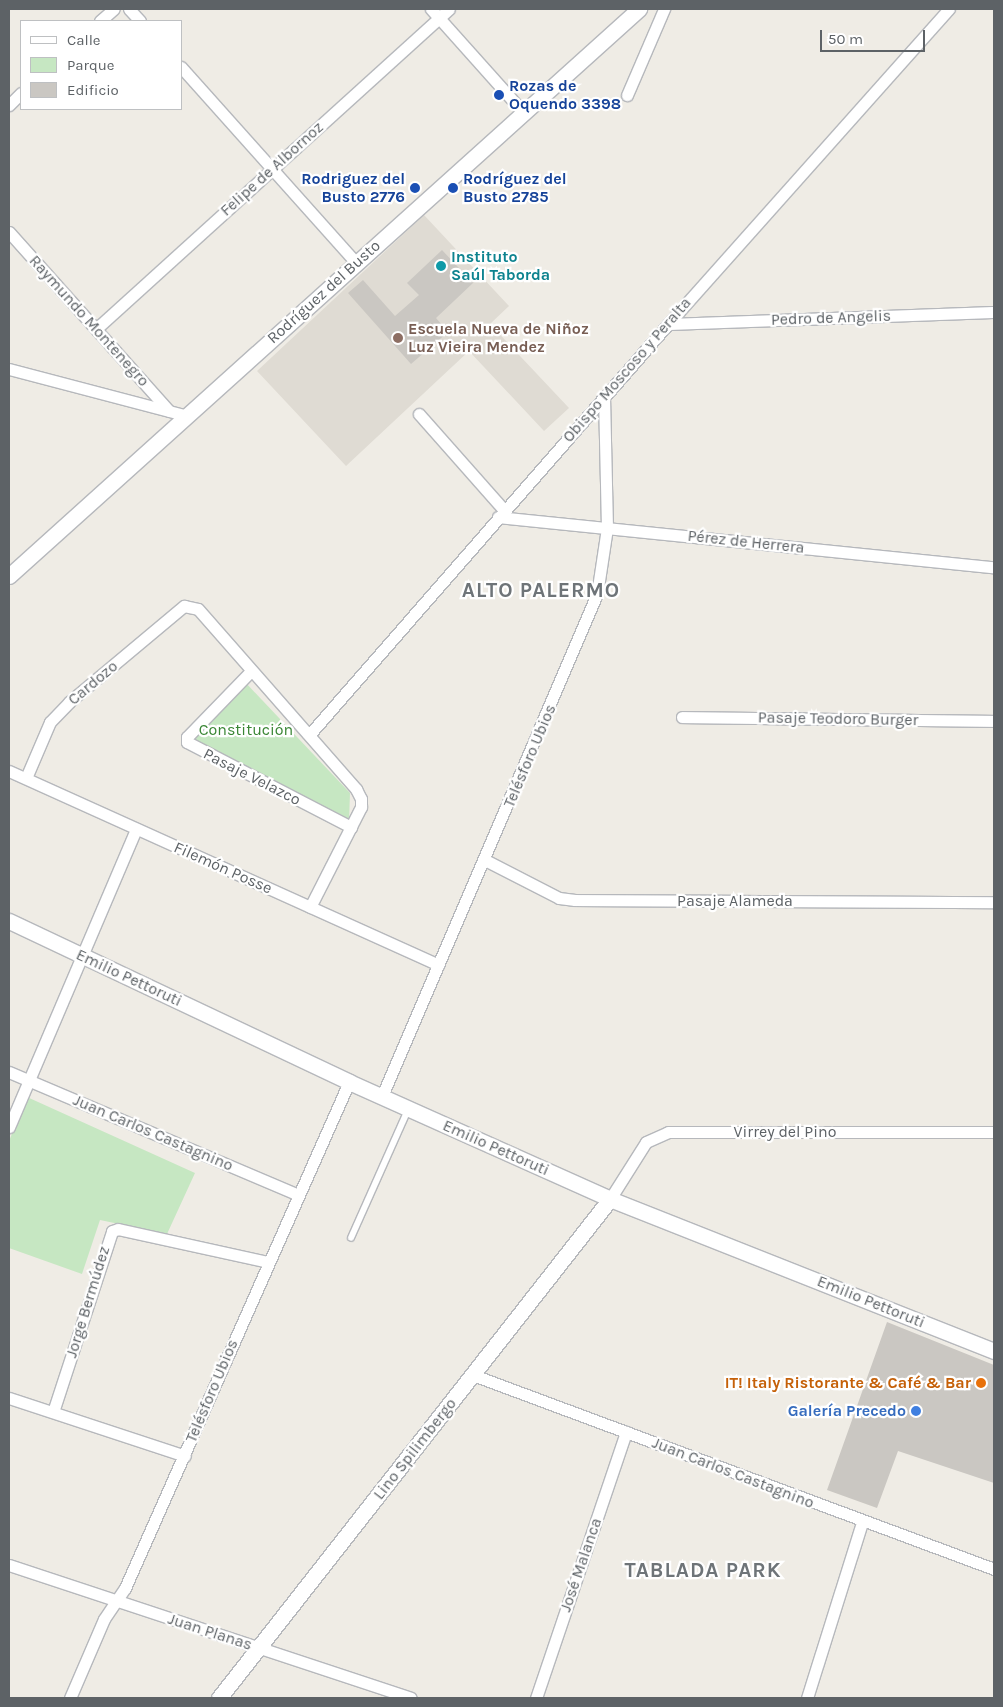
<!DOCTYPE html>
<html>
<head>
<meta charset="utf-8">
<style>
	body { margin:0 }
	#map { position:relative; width:1003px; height:1707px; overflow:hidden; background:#efece5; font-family:Karla,sans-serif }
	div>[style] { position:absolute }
	.education>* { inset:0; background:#dfdbd3 }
	.green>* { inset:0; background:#c6e7c2 }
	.building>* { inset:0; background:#cac7c2 }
	.roads { filter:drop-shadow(1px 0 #b6b8bc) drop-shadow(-1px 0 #b6b8bc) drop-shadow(0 1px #b6b8bc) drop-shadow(0 -1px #b6b8bc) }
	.lane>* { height:5.5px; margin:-2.75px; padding:0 2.75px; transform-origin:2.75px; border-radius:2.75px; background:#fff }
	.street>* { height:11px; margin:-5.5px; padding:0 5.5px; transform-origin:5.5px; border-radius:5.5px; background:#fff }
	.secondary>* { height:15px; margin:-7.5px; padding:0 7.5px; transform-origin:7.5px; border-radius:7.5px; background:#fff }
	.dots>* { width:14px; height:14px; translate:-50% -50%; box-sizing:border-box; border:2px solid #fff; border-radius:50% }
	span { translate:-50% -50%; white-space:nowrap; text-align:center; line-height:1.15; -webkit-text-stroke:4.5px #fff; paint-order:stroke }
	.transit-label { font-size:16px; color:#164399; font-weight:700 }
	.left { translate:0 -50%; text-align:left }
	.right { translate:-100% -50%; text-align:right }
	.street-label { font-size:16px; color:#5d6266 }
	.culture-label { font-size:16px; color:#0d838f; font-weight:700 }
	.education-label { font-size:16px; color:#785e54; font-weight:700 }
	.park-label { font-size:16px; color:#398634 }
	.food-label { font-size:16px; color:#c56008; font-weight:700 }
	.shop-label { font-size:16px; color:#366cbe; font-weight:700 }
	.district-label { font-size:21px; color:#6e7478; font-weight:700; letter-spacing:1px }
	.frame { position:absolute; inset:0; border:10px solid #5d6266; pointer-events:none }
	.legend { position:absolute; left:20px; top:20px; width:162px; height:90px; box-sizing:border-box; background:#fff; border:1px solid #bec0c2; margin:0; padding:6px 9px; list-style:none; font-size:15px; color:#5d6266 }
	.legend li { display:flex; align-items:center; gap:10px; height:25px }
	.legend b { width:25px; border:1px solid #bec0c2 }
	.scale { position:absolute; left:820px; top:30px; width:105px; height:22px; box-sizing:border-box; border:2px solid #5d6266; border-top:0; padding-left:6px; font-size:15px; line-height:18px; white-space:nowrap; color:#5d6266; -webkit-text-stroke:4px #fff; paint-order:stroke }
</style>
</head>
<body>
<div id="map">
	<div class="education">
		<div style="clip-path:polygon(424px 215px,509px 306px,490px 324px,569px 408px,544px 431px,469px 351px,346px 466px,257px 371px)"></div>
	</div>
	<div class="green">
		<div style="clip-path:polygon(245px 682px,350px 793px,349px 822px,194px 739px)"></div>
		<div style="clip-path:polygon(27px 1097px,195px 1173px,167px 1234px,100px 1220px,82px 1274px,9px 1248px,9px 1141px)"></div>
	</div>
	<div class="building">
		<div style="clip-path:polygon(442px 250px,473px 283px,436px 318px,448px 332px,411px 364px,348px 293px,363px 280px,395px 316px,419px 295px,407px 283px)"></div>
		<div style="clip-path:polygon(887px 1322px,994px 1365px,994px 1483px,898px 1451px,877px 1508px,827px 1490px)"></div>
	</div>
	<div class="roads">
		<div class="lane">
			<div style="left:351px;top:1238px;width:140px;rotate:-66deg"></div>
		</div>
		<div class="street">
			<div style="left:129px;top:9px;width:16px;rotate:47deg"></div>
			<div style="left:431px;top:9px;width:138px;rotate:48.2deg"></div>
			<div style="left:100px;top:21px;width:18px;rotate:-41deg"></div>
			<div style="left:181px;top:67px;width:263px;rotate:48.2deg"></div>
			<div style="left:627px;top:95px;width:94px;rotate:-66.7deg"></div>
			<div style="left:9px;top:105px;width:17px;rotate:-45deg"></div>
			<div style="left:9px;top:232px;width:240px;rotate:48.2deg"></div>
			<div style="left:668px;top:324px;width:326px;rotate:-2.1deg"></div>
			<div style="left:96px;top:329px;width:476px;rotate:-42.2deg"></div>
			<div style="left:9px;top:369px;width:185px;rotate:14.7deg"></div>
			<div style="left:419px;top:414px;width:128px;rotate:48.5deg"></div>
			<div style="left:498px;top:517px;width:499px;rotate:5.8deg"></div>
			<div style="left:251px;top:671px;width:92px;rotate:134.1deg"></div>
			<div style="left:187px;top:737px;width:5px;rotate:90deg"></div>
			<div style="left:187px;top:742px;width:185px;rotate:27.4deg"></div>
			<div style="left:682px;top:717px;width:312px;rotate:0.7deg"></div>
			<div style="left:309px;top:735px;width:546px;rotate:-48.86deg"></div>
			<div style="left:668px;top:324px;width:422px;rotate:-48.3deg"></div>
			<div style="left:9px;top:771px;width:471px;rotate:24.3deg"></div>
			<div style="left:26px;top:778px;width:61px;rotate:-66.8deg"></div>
			<div style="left:50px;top:722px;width:28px;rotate:-46deg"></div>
			<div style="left:69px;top:702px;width:150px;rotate:-39.9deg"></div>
			<div style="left:184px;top:606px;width:14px;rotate:12deg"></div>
			<div style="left:198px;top:609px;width:240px;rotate:48.7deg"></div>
			<div style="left:356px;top:789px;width:11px;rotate:63deg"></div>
			<div style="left:361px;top:799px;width:8px;rotate:90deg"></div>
			<div style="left:361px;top:807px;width:112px;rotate:117deg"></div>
			<div style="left:485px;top:860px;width:83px;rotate:27.2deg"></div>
			<div style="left:559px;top:898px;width:16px;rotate:7deg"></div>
			<div style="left:575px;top:900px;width:419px;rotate:0.3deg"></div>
			<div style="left:9px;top:1072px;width:313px;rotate:23deg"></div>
			<div style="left:382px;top:1096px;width:546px;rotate:-66.82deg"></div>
			<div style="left:597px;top:594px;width:67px;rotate:-81.4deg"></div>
			<div style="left:607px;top:528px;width:129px;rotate:-91.3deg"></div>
			<div style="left:9px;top:1127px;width:324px;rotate:-66.9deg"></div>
			<div style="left:610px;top:1199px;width:67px;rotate:-57.7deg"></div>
			<div style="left:646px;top:1142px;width:24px;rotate:-24deg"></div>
			<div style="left:668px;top:1132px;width:326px"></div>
			<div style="left:473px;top:1375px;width:556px;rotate:20.42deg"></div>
			<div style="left:9px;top:1398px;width:185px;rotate:18.2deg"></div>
			<div style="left:53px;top:1412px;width:190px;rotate:-71.9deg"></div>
			<div style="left:112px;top:1231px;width:6px;rotate:-18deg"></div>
			<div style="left:118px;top:1229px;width:154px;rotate:12.4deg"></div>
			<div style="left:9px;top:1565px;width:423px;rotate:18.3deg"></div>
			<div style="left:70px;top:1698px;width:86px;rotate:-66.7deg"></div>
			<div style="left:104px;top:1619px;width:37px;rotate:-56deg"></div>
			<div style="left:125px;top:1588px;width:553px;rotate:-66.12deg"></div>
			<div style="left:536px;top:1698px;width:281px;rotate:-71.3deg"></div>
			<div style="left:807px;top:1698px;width:184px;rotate:-72.6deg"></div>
		</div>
		<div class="secondary">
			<div style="left:9px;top:576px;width:848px;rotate:-41.99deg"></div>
			<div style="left:9px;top:921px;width:376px;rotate:25.3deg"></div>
			<div style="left:349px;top:1082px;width:286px;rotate:24.1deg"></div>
			<div style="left:610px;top:1199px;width:413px;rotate:21.6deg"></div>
			<div style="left:219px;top:1698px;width:634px;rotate:-51.92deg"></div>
		</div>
	</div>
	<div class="dots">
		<div style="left:499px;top:95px;background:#1a4fb4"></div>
		<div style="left:415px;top:188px;background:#1a4fb4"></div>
		<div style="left:453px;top:188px;background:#1a4fb4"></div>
		<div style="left:441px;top:266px;background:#0f9aa8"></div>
		<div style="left:398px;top:338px;background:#8d6e63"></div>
		<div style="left:981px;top:1383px;background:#e8710a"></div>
		<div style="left:916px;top:1411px;background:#3f7fe0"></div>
	</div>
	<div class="transit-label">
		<span class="left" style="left:509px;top:95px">Rozas de<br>Oquendo 3398</span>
		<span class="right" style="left:405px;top:188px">Rodriguez del<br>Busto 2776</span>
		<span class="left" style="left:463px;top:188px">Rodríguez del<br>Busto 2785</span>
	</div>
	<div class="street-label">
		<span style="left:272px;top:169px;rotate:-42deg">Felipe de Albornoz</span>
		<span style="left:324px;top:292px;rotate:-42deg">Rodríguez del Busto</span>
		<span style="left:831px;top:318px;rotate:-2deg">Pedro de Angelis</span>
		<span style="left:89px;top:321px;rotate:48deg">Raymundo Montenegro</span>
		<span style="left:627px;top:370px;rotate:-49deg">Obispo Moscoso y Peralta</span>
		<span style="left:746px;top:542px;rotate:6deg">Pérez de Herrera</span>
		<span style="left:93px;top:683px;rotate:-40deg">Cardozo</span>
		<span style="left:838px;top:719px;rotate:1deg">Pasaje Teodoro Burger</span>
		<span style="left:530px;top:756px;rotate:-67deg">Telésforo Ubios</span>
		<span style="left:252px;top:777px;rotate:27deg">Pasaje Velazco</span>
		<span style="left:223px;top:868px;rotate:24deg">Filemón Posse</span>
		<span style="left:735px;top:901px">Pasaje Alameda</span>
		<span style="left:129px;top:978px;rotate:25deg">Emilio Pettoruti</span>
		<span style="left:785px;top:1132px">Virrey del Pino</span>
		<span style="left:153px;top:1133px;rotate:23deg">Juan Carlos Castagnino</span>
		<span style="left:496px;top:1148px;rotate:24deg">Emilio Pettoruti</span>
		<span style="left:88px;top:1302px;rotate:-73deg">Jorge Bermúdez</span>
		<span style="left:871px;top:1302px;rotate:22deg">Emilio Pettoruti</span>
		<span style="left:212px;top:1391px;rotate:-67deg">Telésforo Ubios</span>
		<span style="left:415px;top:1449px;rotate:-52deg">Lino Spilimbergo</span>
		<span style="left:733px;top:1473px;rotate:21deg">Juan Carlos Castagnino</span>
		<span style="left:581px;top:1565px;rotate:-71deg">José Malanca</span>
		<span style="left:210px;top:1632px;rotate:18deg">Juan Planas</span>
	</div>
	<div class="culture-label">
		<span class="left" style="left:451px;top:266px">Instituto<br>Saúl Taborda</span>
	</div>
	<div class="education-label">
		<span class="left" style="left:408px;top:338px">Escuela Nueva de Niñoz<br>Luz Vieira Mendez</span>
	</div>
	<div class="park-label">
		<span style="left:246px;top:730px">Constitución</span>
	</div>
	<div class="food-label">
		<span class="right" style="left:971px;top:1383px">IT! Italy Ristorante &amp; Café &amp; Bar</span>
	</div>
	<div class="shop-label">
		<span class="right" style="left:906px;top:1411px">Galería Precedo</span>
	</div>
	<div class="district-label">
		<span style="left:541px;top:590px">ALTO PALERMO</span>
		<span style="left:703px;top:1570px">TABLADA PARK</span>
	</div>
	<div class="frame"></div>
	<ul class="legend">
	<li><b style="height:6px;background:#fff"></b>Calle</li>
	<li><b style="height:14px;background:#c6e7c2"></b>Parque</li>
	<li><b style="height:14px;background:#cac7c2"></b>Edificio</li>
	</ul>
	<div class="scale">50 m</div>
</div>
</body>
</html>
